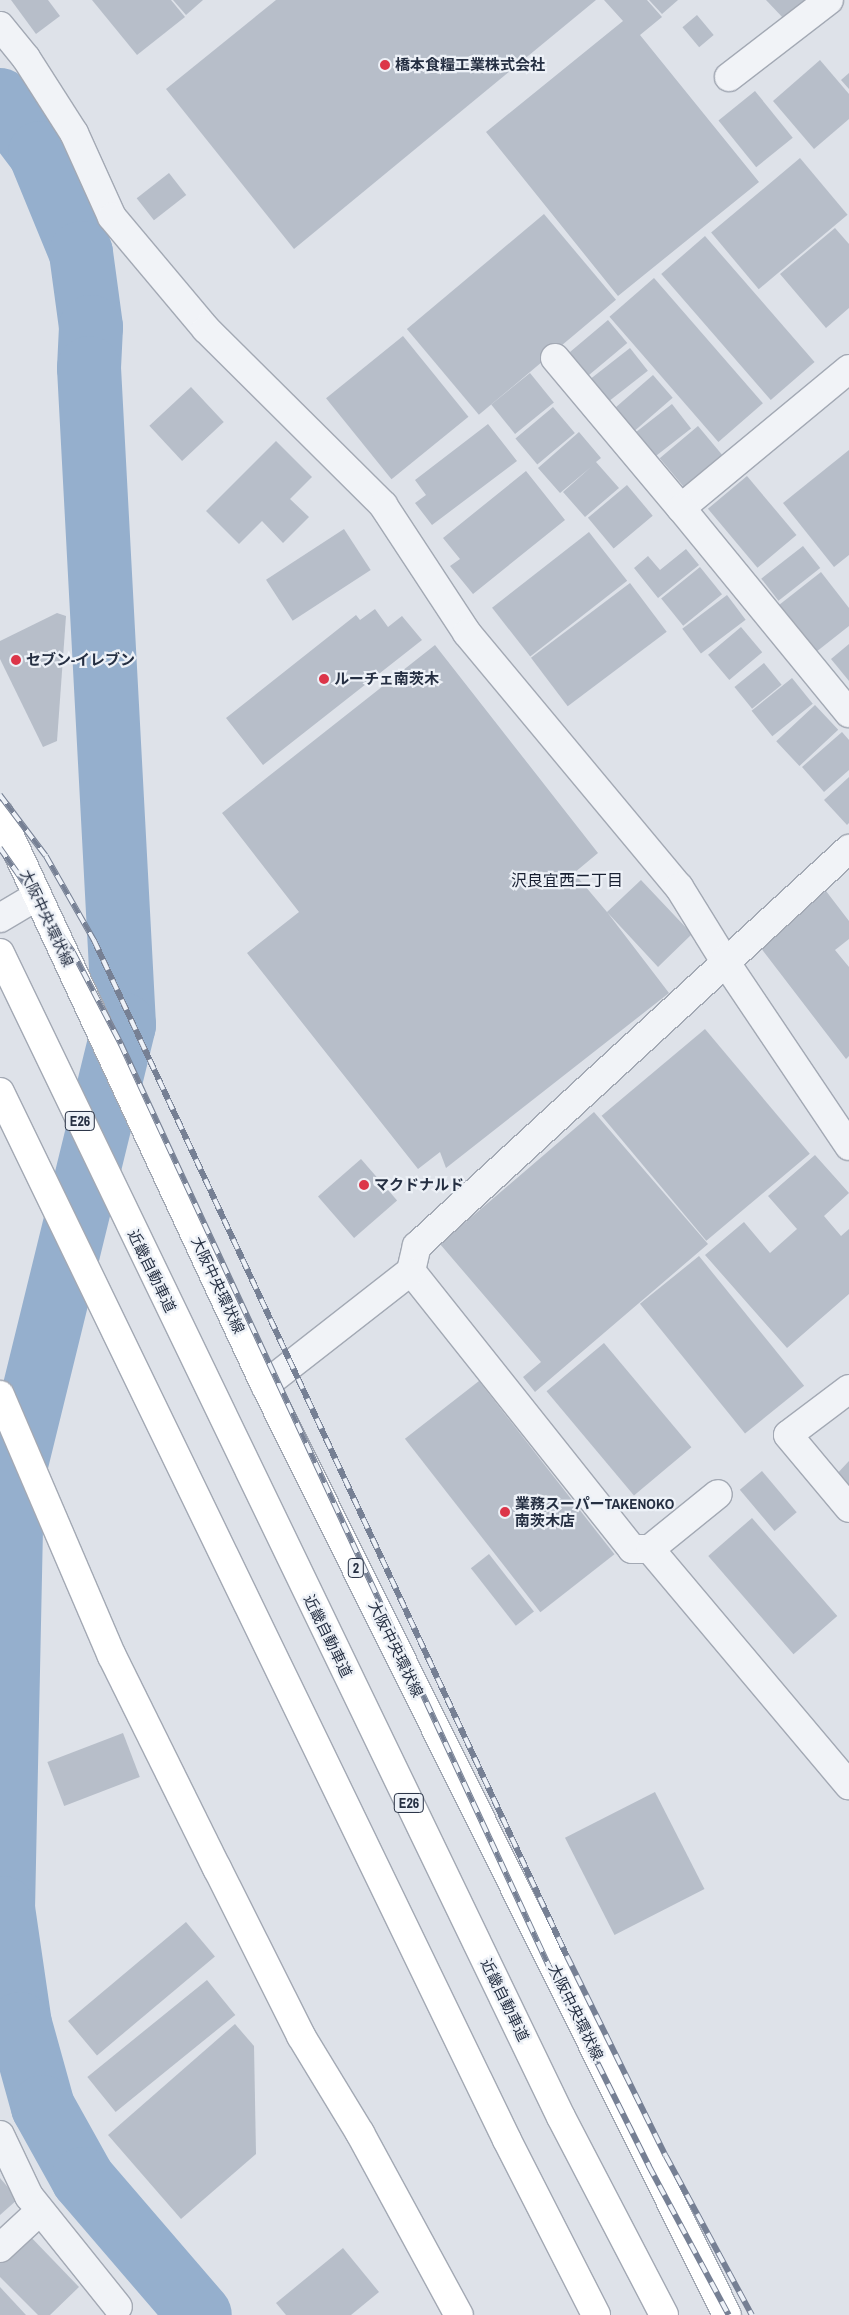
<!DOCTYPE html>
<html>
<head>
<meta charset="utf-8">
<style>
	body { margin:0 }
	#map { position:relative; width:849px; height:2315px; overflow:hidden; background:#dee2e9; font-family:"Archivo Narrow","Noto Sans JP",sans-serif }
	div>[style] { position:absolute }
	.river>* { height:64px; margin:-32px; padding:0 32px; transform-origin:32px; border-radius:32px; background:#95afcd }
	.building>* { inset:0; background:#b7bec9; transform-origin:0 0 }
	.roads { filter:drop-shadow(1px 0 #a3a9b4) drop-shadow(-1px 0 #a3a9b4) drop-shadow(0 1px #a3a9b4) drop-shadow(0 -1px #a3a9b4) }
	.minor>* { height:28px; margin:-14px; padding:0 14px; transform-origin:14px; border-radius:14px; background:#f1f3f7 }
	.major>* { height:28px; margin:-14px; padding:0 14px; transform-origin:14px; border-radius:14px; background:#fff }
	.highway>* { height:28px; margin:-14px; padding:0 14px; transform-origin:14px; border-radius:14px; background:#fff }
	.rail>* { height:5.5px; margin-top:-2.75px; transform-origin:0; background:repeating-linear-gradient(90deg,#edf1f7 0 11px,#768094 0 22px); box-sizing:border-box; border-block:1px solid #768094 }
	.dots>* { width:14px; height:14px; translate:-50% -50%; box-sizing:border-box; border:2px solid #edf1f7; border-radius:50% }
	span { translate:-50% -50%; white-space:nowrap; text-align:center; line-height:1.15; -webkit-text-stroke:4.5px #edf1f7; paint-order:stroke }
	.shield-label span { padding:1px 4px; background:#edf1f7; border:1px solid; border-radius:4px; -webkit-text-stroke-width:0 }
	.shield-label { font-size:14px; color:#252f42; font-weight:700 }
	.poi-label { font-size:15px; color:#252f42; font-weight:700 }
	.left { translate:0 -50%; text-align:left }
	.street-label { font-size:15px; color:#252f42 }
	.neighbourhood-label { font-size:16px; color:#182032 }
</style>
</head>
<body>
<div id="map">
	<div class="river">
		<div style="left:0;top:100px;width:66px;rotate:53deg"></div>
		<div style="left:40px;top:153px;width:108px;rotate:67.7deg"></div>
		<div style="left:81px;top:253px;width:75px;rotate:82.3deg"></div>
		<div style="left:91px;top:327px;width:41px;rotate:92.8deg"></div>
		<div style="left:89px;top:368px;width:658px;rotate:86.95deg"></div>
		<div style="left:124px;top:1025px;width:469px;rotate:103.8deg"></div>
		<div style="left:12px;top:1480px;width:428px;rotate:91.2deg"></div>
		<div style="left:3px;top:1908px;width:117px;rotate:81.7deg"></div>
		<div style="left:20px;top:2024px;width:86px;rotate:74.5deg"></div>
		<div style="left:43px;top:2107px;width:82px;rotate:60.9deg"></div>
		<div style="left:83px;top:2179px;width:179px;rotate:49.3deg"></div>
	</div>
	<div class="building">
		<div style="clip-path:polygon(11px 0,48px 0,60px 16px,36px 34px)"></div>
		<div style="clip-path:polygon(92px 0,171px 0,185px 17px,137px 55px)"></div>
		<div style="clip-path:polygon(173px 0,203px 0,186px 15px)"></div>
		<div style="clip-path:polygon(276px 0,596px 0,294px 249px,166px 89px)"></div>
		<div style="clip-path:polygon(604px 0,647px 0,662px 17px,640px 35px,759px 182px,618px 296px,486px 132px,623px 21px)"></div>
		<div style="clip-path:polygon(649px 0,678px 0,662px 14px)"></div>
		<div style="clip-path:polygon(766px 0,805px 0,785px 20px)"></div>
		<div style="left:697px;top:15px;width:26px;height:19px;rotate:50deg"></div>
		<div style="clip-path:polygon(820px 60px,849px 94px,849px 119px,814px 149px,773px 101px)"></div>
		<div style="clip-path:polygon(849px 73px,849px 89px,841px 80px)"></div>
		<div style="left:755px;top:91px;width:60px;height:47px;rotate:51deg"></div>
		<div style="left:800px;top:158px;width:74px;height:116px;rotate:50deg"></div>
		<div style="left:169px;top:173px;width:28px;height:41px;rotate:52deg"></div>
		<div style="left:544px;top:214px;width:112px;height:179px;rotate:50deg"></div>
		<div style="clip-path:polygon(835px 228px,849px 244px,849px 308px,826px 328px,780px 274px)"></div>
		<div style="left:705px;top:236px;width:167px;height:58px;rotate:49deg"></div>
		<div style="left:654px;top:278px;width:166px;height:59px;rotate:49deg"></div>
		<div style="left:608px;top:320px;width:30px;height:57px;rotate:50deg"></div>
		<div style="left:403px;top:336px;width:104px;height:99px;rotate:51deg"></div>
		<div style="left:630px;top:348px;width:29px;height:56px;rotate:52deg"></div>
		<div style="left:530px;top:373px;width:38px;height:50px;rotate:51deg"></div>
		<div style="left:653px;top:375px;width:30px;height:50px;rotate:49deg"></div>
		<div style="left:191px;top:387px;width:48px;height:57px;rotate:47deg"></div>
		<div style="left:672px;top:404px;width:31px;height:50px;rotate:52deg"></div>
		<div style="left:553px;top:407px;width:34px;height:49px;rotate:50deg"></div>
		<div style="clip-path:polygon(488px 424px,517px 461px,432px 525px,415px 503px,426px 495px,415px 480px)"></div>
		<div style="left:698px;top:426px;width:40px;height:50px;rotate:50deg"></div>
		<div style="clip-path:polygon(579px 432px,601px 458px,596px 462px,619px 488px,585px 517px,563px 492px,591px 467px,560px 493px,538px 468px)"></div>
		<div style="clip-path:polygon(276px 441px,312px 477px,290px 499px,309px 517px,283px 543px,262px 521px,239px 544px,206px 511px)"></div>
		<div style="clip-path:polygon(849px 450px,849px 555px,834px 567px,783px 503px)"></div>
		<div style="clip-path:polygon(526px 471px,565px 520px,473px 594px,450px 566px,460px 559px,443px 538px)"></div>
		<div style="left:747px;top:476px;width:77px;height:51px;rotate:50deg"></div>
		<div style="left:627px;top:485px;width:40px;height:51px;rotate:50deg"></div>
		<div style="left:344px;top:529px;width:49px;height:93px;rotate:57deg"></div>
		<div style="left:589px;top:532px;width:62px;height:123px;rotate:52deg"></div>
		<div style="left:803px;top:546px;width:28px;height:53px;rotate:52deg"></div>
		<div style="clip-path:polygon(686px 549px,699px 565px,658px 598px,634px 568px,648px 556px,660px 570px)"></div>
		<div style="left:700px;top:567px;width:35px;height:50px;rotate:51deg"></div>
		<div style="clip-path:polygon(821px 572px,849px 608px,849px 626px,816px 652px,779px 605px)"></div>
		<div style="left:630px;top:583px;width:61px;height:124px;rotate:53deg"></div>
		<div style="left:727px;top:595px;width:31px;height:56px;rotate:53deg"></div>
		<div style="clip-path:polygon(375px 609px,388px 627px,402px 616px,422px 640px,263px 765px,226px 718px,356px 615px,360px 620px)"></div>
		<div style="clip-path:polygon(57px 613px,66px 616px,57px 741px,43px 747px,0 659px,0 641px)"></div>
		<div style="left:741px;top:627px;width:33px;height:43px;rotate:50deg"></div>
		<div style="clip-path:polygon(849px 644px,849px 681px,831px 659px)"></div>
		<div style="clip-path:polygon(435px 645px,598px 853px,574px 873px,607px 912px,641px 880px,692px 934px,658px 967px,607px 912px,669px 993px,446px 1168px,440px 1152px,418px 1169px,247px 953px,299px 912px,222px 813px)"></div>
		<div style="left:764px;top:663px;width:28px;height:38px;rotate:51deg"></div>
		<div style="left:792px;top:678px;width:33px;height:52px;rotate:51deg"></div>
		<div style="left:815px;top:705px;width:34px;height:53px;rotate:47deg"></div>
		<div style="clip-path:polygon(842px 732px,849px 740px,849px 770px,824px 792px,802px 767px)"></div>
		<div style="clip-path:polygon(849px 777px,849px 823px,847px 825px,824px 800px)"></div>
		<div style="clip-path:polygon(826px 891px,849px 921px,849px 939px,835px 950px,849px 967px,849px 1056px,846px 1059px,757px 943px)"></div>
		<div style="left:705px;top:1029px;width:163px;height:135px;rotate:50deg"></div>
		<div style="clip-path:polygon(594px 1112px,708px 1244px,535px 1392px,523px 1377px,541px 1362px,440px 1244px)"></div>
		<div style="clip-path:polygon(815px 1155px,849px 1193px,824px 1216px,841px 1236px,849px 1229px,849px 1294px,787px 1348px,705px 1255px,744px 1222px,770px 1253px,797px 1229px,768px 1196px)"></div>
		<div style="left:361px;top:1159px;width:55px;height:57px;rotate:49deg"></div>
		<div style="left:699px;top:1256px;width:167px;height:76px;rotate:51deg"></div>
		<div style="left:604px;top:1343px;width:136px;height:75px;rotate:50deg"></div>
		<div style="left:479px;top:1381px;width:220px;height:94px;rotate:52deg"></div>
		<div style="clip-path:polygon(849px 1461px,849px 1492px,834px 1477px)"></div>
		<div style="left:762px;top:1471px;width:54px;height:29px;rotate:50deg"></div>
		<div style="left:752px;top:1518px;width:130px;height:58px;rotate:49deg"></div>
		<div style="left:489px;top:1554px;width:73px;height:23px;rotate:52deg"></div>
		<div style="left:123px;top:1733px;width:47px;height:81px;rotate:69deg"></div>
		<div style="left:655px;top:1792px;width:109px;height:101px;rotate:63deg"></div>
		<div style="left:186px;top:1922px;width:45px;height:154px;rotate:50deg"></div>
		<div style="left:207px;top:1980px;width:45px;height:154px;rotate:51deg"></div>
		<div style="clip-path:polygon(235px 2024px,254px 2046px,256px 2154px,181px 2219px,108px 2135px)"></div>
		<div style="clip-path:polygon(0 2178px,18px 2199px,0 2215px)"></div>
		<div style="clip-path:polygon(26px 2232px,79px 2287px,50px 2315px,38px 2315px,0 2277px,0 2258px)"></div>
		<div style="clip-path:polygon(343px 2248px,379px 2292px,351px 2315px,286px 2315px,276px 2303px)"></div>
		<div style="clip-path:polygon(0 2287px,26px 2315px,0 2315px)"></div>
	</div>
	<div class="roads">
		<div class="minor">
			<div style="left:0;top:26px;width:41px;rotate:50.9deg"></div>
			<div style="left:26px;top:58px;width:89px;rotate:57.4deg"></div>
			<div style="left:74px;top:133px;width:92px;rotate:65.7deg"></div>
			<div style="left:112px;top:217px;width:146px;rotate:50deg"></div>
			<div style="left:206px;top:329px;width:250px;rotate:44.8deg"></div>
			<div style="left:383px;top:505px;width:153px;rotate:56.7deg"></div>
			<div style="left:467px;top:633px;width:331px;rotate:50.2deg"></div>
			<div style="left:679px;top:887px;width:86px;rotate:58.3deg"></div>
			<div style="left:724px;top:960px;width:224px;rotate:56.1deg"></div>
			<div style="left:729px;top:77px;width:126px;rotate:-37.6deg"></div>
			<div style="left:555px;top:358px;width:196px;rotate:50deg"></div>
			<div style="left:681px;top:508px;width:218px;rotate:-39.6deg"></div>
			<div style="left:681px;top:508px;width:265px;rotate:50.7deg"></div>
			<div style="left:0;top:918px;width:43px;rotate:-30.7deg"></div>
			<div style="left:411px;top:1271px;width:355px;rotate:51.5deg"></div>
			<div style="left:632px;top:1549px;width:18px"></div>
			<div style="left:650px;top:1549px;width:87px;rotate:-39deg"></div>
			<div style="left:265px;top:1385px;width:185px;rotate:-38deg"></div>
			<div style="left:411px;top:1271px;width:26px;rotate:-77deg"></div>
			<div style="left:417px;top:1246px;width:587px;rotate:-42.58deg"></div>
			<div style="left:849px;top:1389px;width:76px;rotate:143deg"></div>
			<div style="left:788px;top:1435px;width:95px;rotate:50.1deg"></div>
			<div style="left:650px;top:1549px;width:309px;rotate:49.9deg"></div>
			<div style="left:0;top:2135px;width:68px;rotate:64.6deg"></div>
			<div style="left:29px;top:2196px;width:142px;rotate:51.3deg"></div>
			<div style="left:0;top:2248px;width:54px;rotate:-42.8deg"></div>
		</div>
		<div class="major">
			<div style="left:0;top:815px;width:629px;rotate:65.07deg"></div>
			<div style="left:265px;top:1385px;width:1038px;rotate:63.58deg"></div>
			<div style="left:0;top:1395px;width:284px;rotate:66.8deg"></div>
			<div style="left:112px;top:1656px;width:237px;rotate:63.7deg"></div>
			<div style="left:217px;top:1868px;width:188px;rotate:63.4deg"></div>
			<div style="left:301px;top:2036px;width:114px;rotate:58.7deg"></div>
			<div style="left:360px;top:2133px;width:207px;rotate:61.5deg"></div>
		</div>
		<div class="highway">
			<div style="left:0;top:953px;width:1292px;rotate:64.27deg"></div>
			<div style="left:561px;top:2117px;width:223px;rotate:62.5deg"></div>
			<div style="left:0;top:1092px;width:1164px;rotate:64.18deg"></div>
			<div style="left:507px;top:2140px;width:196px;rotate:63deg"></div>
		</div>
	</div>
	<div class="rail">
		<div style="left:0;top:795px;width:76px;rotate:53deg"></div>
		<div style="left:46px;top:856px;width:97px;rotate:60.3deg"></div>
		<div style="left:94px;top:940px;width:1121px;rotate:65.04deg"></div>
		<div style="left:567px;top:1956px;width:223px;rotate:63.7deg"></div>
		<div style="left:666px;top:2156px;width:181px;rotate:61.6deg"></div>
		<div style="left:0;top:848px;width:127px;rotate:54.9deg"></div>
		<div style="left:73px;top:952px;width:104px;rotate:62.4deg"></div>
		<div style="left:121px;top:1044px;width:1016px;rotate:65.1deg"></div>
		<div style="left:549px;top:1966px;width:224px;rotate:63.4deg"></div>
		<div style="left:649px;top:2166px;width:169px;rotate:61.8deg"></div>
	</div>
	<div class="dots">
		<div style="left:385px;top:65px;background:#dc3549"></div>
		<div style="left:16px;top:660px;background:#dc3549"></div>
		<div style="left:324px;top:679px;background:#dc3549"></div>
		<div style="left:364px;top:1185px;background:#dc3549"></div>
		<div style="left:505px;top:1512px;background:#dc3549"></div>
	</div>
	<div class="shield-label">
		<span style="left:80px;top:1121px">E26</span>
		<span style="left:356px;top:1568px">2</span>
		<span style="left:409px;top:1803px">E26</span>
	</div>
	<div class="poi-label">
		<span class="left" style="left:395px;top:65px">橋本食糧工業株式会社</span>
		<span class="left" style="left:26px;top:660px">セブン-イレブン</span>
		<span class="left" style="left:334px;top:679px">ルーチェ南茨木</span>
		<span class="left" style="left:374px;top:1185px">マクドナルド</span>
		<span class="left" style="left:515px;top:1512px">業務スーパーTAKENOKO<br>南茨木店</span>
	</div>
	<div class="street-label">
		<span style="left:47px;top:918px;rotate:65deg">大阪中央環状線</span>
		<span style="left:152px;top:1271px;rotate:64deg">近畿自動車道</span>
		<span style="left:218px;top:1285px;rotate:65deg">大阪中央環状線</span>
		<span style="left:328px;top:1636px;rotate:64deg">近畿自動車道</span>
		<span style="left:396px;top:1649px;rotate:64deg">大阪中央環状線</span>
		<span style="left:505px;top:2000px;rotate:64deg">近畿自動車道</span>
		<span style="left:576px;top:2012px;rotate:64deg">大阪中央環状線</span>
	</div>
	<div class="neighbourhood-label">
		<span style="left:567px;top:880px">沢良宜西二丁目</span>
	</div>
</div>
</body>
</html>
